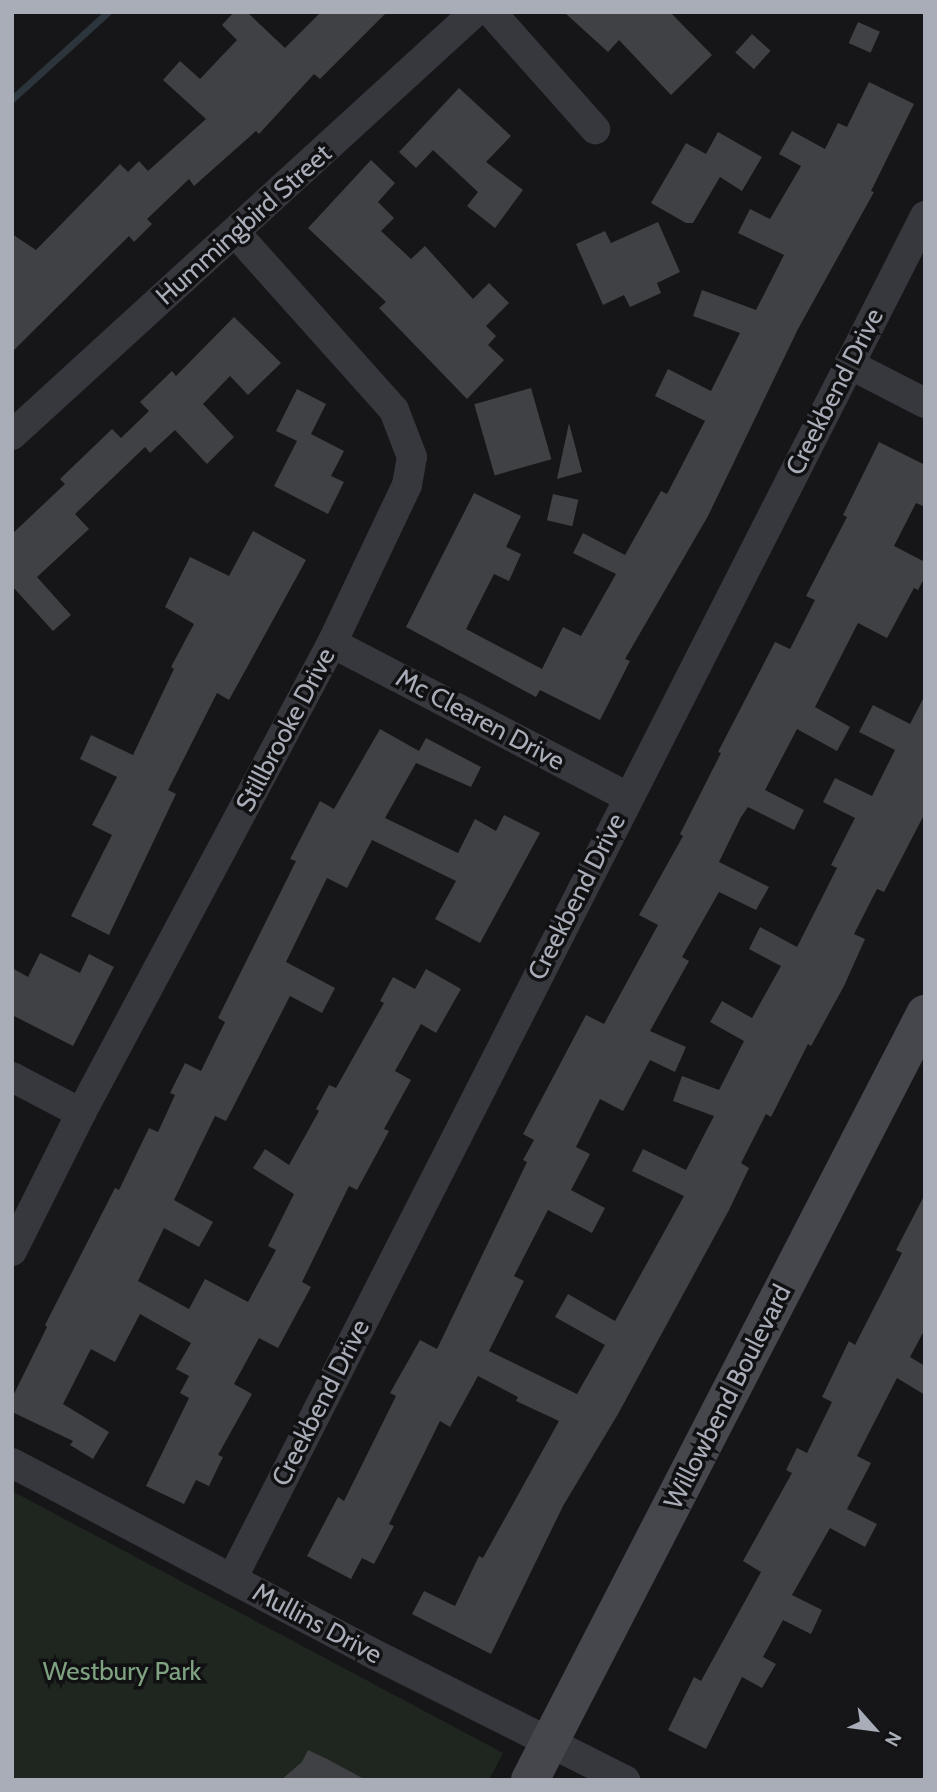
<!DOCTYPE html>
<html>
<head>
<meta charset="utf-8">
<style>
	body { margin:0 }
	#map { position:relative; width:937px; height:1792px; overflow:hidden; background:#161618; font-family:Cabin,sans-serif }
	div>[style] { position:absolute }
	.green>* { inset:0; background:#1e261f }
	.stream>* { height:7px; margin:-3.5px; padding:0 3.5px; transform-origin:3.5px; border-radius:3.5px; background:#2c353c }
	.building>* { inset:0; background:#404145; transform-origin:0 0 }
	.street>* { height:30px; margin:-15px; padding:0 15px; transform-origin:15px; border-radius:15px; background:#37383d }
	.secondary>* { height:38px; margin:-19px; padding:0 19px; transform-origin:19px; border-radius:19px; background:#45474d }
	span { translate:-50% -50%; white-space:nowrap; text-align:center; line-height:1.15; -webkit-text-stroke:7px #111113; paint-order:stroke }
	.street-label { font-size:26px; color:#a8adb8 }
	.park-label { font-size:26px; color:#7fa381 }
	.frame { position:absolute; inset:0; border:14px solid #a8adb8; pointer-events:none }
	.north { position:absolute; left:839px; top:1694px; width:70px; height:70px; -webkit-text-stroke:5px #111113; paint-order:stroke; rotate:118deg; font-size:19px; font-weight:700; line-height:28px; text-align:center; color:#a8adb8 }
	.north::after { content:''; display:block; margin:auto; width:24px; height:32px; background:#a8adb8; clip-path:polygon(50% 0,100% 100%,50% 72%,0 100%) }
</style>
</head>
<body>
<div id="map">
	<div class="green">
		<div style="clip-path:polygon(12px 1491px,503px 1753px,489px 1780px,12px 1780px)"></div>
	</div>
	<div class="stream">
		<div style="left:12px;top:99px;width:130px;rotate:-42.2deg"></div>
	</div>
	<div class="building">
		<div style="clip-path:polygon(234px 12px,247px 12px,285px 48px,321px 12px,387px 12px,320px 79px,314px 74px,259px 134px,256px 131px,194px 186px,189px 179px,147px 219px,152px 224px,134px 242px,129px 236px,12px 352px,12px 234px,36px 250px,120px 164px,128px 172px,139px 161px,148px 171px,206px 119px,163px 80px,180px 61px,200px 79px,237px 40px,222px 25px)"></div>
		<div style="clip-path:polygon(564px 12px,670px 12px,712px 55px,671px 95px,619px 40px,608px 52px)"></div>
		<div style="left:858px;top:22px;width:24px;height:23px;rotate:24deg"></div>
		<div style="left:752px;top:34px;width:25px;height:25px;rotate:42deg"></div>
		<div style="clip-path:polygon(869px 82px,914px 104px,871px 191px,874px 192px,798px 329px,708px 516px,625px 659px,630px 661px,600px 720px,540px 690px,536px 697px,406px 627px,474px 493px,521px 516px,506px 547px,521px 554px,509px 581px,494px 574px,466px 629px,542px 669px,563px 627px,581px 636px,616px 574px,573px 553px,583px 533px,625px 555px,661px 491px,667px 494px,705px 421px,655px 396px,668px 369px,711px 391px,740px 333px,693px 316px,702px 290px,756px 310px,784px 255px,738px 233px,750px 209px,770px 219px,801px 166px,779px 154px,792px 131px,825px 149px,838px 123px,847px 127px)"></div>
		<div style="clip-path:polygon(459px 88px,511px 136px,486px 162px,523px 190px,495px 228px,467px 206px,478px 192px,433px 150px,416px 168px,399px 152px)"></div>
		<div style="clip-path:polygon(718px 132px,762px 157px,742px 191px,720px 177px,693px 223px,686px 223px,651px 203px,686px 143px,706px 154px)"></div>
		<div style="clip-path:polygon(371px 160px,395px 183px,378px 202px,394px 218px,381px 231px,411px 259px,425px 246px,473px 299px,489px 283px,509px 303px,486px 326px,496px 336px,488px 345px,504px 360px,467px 399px,379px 308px,386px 302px,308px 228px)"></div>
		<div style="clip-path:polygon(658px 222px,680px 272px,657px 283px,661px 293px,630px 307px,624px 295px,603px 305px,576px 244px,605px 231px,611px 243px)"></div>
		<div style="clip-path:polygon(234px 317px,281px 363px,248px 395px,230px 376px,203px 404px,234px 437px,207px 464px,175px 430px,150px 453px,145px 447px,75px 514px,89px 529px,37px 577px,71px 615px,53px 631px,12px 586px,12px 534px,65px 484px,60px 479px,112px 429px,121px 438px,149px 411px,140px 402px,172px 371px,176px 376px)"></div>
		<div style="left:531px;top:388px;width:74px;height:59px;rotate:74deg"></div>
		<div style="clip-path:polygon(297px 389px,326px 404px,311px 434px,344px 451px,331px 476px,344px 482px,328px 514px,274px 486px,297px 441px,276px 431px)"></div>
		<div style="clip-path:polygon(569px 423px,582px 472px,557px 479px)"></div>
		<div style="clip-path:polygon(879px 442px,925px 465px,925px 507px,916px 503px,894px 546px,925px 562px,925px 577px,918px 590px,914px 588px,887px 638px,858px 623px,815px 707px,850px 727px,837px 751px,797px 729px,765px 790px,804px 810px,794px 830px,748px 807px,741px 817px,719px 862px,769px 887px,756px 910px,719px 892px,682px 957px,689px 961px,650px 1031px,686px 1047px,675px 1072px,650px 1060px,623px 1111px,600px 1099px,576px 1147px,590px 1154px,571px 1190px,605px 1208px,592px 1233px,548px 1210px,514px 1276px,524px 1281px,489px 1351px,577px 1394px,605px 1345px,555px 1317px,568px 1294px,615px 1321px,684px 1196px,632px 1171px,643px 1149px,686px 1170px,714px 1116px,673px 1101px,682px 1076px,719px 1090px,744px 1041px,710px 1022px,722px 1001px,752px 1018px,781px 966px,749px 949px,760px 927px,797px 947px,837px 868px,831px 865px,855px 818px,823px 802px,835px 778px,872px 796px,895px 750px,859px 732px,873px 705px,910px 724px,925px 695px,925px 813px,884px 892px,877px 889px,854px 934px,865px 939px,844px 986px,811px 1046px,808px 1044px,771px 1117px,766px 1114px,741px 1163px,749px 1168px,729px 1210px,618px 1414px,563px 1506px,491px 1654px,412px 1614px,424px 1591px,455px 1606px,479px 1556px,483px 1558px,559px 1421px,516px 1401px,518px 1397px,478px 1376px,450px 1427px,440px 1421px,389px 1524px,394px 1526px,374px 1564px,362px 1558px,351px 1579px,307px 1556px,338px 1497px,344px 1501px,396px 1396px,390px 1393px,420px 1340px,437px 1349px,527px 1162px,523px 1160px,534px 1140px,523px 1134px,586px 1015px,604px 1024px,658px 925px,639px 915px,683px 836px,680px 834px,721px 753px,718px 752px,775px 642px,790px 649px,815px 600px,806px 596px,847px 517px,843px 515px)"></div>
		<div style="left:553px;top:494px;width:26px;height:27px;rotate:13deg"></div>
		<div style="clip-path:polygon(253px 531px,306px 560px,229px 700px,217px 693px,168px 790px,176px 794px,109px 935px,71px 916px,112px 835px,92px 825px,117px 777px,80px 759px,91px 735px,133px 755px,174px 669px,171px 667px,194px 624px,165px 607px,190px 557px,229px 576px)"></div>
		<div style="clip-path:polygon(380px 729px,419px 751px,426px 738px,481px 767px,471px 787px,416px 763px,385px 818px,458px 853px,475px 819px,496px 831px,504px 815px,540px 833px,480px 943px,435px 919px,456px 881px,372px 840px,347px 888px,327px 878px,286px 962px,335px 988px,322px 1013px,290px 996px,226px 1121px,215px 1116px,174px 1200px,213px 1222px,199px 1247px,164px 1228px,138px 1281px,189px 1309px,205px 1279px,248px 1302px,276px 1250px,268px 1246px,294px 1194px,253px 1168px,265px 1149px,289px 1165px,319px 1111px,316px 1109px,329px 1085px,336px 1088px,384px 1003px,380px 1001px,393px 977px,415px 989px,426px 969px,461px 989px,436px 1033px,421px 1024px,395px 1071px,411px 1080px,384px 1129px,389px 1131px,357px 1190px,349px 1186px,302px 1282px,311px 1287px,278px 1348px,259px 1338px,234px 1384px,252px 1394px,218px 1455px,223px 1457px,209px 1486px,196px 1480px,184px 1504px,146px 1486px,189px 1398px,180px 1393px,189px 1376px,176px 1369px,191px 1343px,140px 1314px,115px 1362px,91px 1349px,63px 1404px,109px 1432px,93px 1459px,70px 1445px,73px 1441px,12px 1412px,12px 1398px,47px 1327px,45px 1325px,115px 1188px,119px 1190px,149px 1128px,158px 1132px,175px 1095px,170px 1093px,185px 1063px,201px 1071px,225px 1022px,218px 1018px,296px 861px,290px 859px,320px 801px,334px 809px)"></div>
		<div style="clip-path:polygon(40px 953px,80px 973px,89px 954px,114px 967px,73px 1046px,12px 1015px,12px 968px,28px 977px)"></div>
		<div style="clip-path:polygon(925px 1194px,925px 1329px,910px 1357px,925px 1366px,925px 1395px,897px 1378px,857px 1456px,871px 1463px,847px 1509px,877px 1524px,865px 1547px,830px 1528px,792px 1595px,822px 1610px,811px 1634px,783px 1620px,763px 1657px,776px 1664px,762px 1688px,742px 1677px,706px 1749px,668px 1730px,694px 1677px,701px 1681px,761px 1572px,743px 1561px,792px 1473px,786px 1470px,797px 1448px,807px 1453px,832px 1402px,822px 1397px,849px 1341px,855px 1345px,902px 1253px,896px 1250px)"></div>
		<div style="clip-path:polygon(308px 1750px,327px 1759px,366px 1780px,281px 1780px,302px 1762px)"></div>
	</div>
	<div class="street">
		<div style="left:491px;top:12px;width:157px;rotate:48.4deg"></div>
		<div style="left:849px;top:364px;width:85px;rotate:27.2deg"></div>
		<div style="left:12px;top:435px;width:627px;rotate:-42.42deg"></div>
		<div style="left:332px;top:643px;width:334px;rotate:27.5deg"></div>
		<div style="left:12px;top:1077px;width:78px;rotate:27.6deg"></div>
		<div style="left:12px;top:1251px;width:154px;rotate:-63.4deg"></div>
		<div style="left:81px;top:1113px;width:533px;rotate:-61.9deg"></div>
		<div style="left:332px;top:643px;width:175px;rotate:-64.6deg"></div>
		<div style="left:407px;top:485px;width:28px;rotate:-80deg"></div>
		<div style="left:412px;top:457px;width:50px;rotate:-111deg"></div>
		<div style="left:394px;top:410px;width:237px;rotate:-131.8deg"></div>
		<div style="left:12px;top:1463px;width:403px;rotate:27.8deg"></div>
		<div style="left:368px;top:1651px;width:288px;rotate:26.7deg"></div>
		<div style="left:232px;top:1579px;width:1529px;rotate:-63.05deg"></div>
	</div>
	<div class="secondary">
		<div style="left:530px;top:1780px;width:862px;rotate:-62.72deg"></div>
	</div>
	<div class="street-label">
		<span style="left:244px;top:225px;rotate:-42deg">Hummingbird Street</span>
		<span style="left:835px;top:392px;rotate:-63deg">Creekbend Drive</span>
		<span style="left:480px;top:720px;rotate:28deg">Mc Clearen Drive</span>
		<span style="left:286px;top:730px;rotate:-62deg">Stillbrooke Drive</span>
		<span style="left:577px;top:897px;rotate:-63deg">Creekbend Drive</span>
		<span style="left:728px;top:1397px;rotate:-63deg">Willowbend Boulevard</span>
		<span style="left:321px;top:1403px;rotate:-63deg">Creekbend Drive</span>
		<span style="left:317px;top:1624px;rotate:28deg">Mullins Drive</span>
	</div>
	<div class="park-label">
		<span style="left:122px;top:1672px">Westbury Park</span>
	</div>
	<div class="frame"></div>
	<div class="north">N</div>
</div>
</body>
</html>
